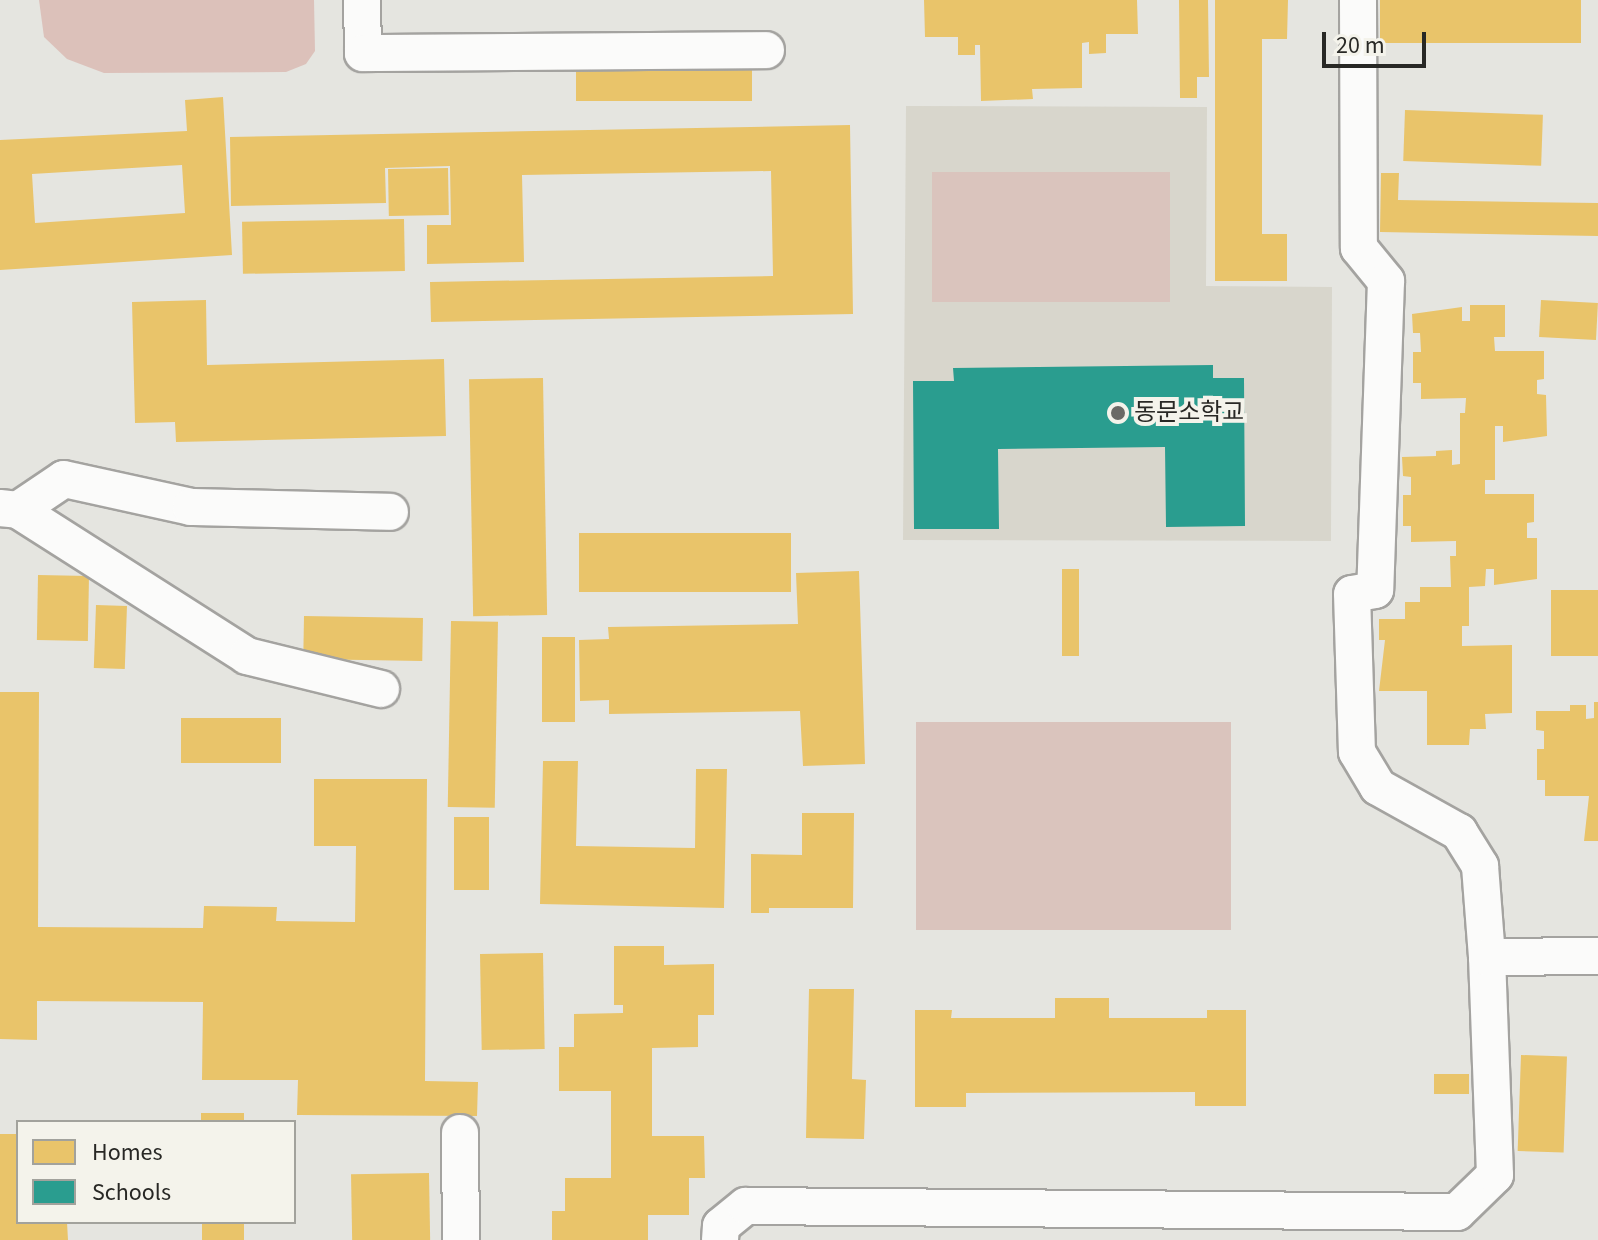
<!DOCTYPE html>
<html>
<head>
<meta charset="utf-8">
<style>
	body { margin:0 }
	#map { position:relative; width:1598px; height:1240px; overflow:hidden; background:#e5e5e0; font-family:"Source Sans 3","Noto Sans KR",sans-serif }
	div>[style] { position:absolute }
	.built>* { inset:0; background:#d8d6cc }
	.green>* { inset:0; background:#dac4bd; transform-origin:0 0 }
	.forest>* { inset:0; background:#dcc1ba }
	.homes>* { inset:0; background:#e9c46a; transform-origin:0 0 }
	.schools>* { inset:0; background:#2a9d8f }
	.roads { filter:drop-shadow(2px 0 #a4a3a0) drop-shadow(-2px 0 #a4a3a0) drop-shadow(0 2px #a4a3a0) drop-shadow(0 -2px #a4a3a0) }
	.minor>* { height:36px; margin:-18px; padding:0 18px; transform-origin:18px; border-radius:18px; background:#fbfbfa }
	.dots>* { width:22px; height:22px; translate:-50% -50%; box-sizing:border-box; border:4px solid #f4f3eb; border-radius:50% }
	span { translate:-50% -50%; white-space:nowrap; text-align:center; line-height:1.15; -webkit-text-stroke:8px #f4f3eb; paint-order:stroke }
	.poi-label { font-size:24px; color:#282825 }
	.left { translate:0 -50%; text-align:left }
	.legend { position:absolute; left:16px; top:1120px; width:280px; height:104px; box-sizing:border-box; background:#f4f3eb; border:2px solid #a2a29c; margin:0; padding:10px 14px; list-style:none; font-size:24px; color:#282825 }
	.legend li { display:flex; align-items:center; gap:16px; height:40px }
	.legend b { width:40px; border:2px solid #a2a29c }
	.scale { position:absolute; left:1322px; top:32px; width:104px; height:36px; box-sizing:border-box; border:4px solid #282825; border-top:0; padding-left:10px; font-size:24px; line-height:28px; white-space:nowrap; color:#282825; -webkit-text-stroke:6px #f4f3eb; paint-order:stroke }
</style>
</head>
<body>
<div id="map">
	<div class="built">
		<div style="clip-path:polygon(906px 106px,1207px 107px,1206px 286px,1332px 287px,1331px 541px,903px 540px)"></div>
	</div>
	<div class="green">
		<div style="left:1170px;top:172px;width:130px;height:238px;rotate:90deg"></div>
		<div style="left:1231px;top:722px;width:208px;height:315px;rotate:90deg"></div>
	</div>
	<div class="forest">
		<div style="clip-path:polygon(39px 0,314px 0,315px 51px,306px 64px,286px 72px,104px 73px,67px 59px,44px 37px)"></div>
	</div>
	<div class="homes">
		<div style="clip-path:polygon(924px 0,1137px 0,1138px 34px,1106px 34px,1106px 53px,1089px 54px,1089px 42px,1082px 43px,1082px 88px,1032px 89px,1033px 99px,981px 101px,980px 45px,975px 45px,975px 55px,958px 55px,958px 37px,925px 37px)"></div>
		<div style="clip-path:polygon(1179px 0,1208px 0,1209px 77px,1197px 77px,1197px 98px,1180px 98px)"></div>
		<div style="clip-path:polygon(1215px 0,1288px 0,1287px 39px,1262px 39px,1262px 234px,1287px 234px,1287px 281px,1215px 281px)"></div>
		<div style="left:1380px;top:0;width:201px;height:43px"></div>
		<div style="left:576px;top:66px;width:176px;height:35px"></div>
		<div style="clip-path:polygon(evenodd,223px 97px,232px 255px,0 270px,0 140px,187px 131px,185px 100px,223px 97px,182px 165px,185px 213px,35px 223px,32px 174px,182px 165px)"></div>
		<div style="left:1405px;top:110px;width:138px;height:51px;rotate:2deg"></div>
		<div style="clip-path:polygon(850px 125px,853px 314px,431px 322px,430px 282px,773px 276px,771px 171px,522px 175px,524px 262px,427px 264px,427px 225px,451px 225px,450px 166px,385px 168px,386px 203px,231px 206px,230px 137px)"></div>
		<div style="left:448px;top:168px;width:47px;height:60px;rotate:89deg"></div>
		<div style="clip-path:polygon(1381px 173px,1399px 173px,1398px 200px,1598px 203px,1598px 236px,1380px 232px)"></div>
		<div style="left:404px;top:219px;width:52px;height:162px;rotate:89deg"></div>
		<div style="clip-path:polygon(206px 300px,207px 365px,444px 359px,446px 436px,176px 442px,175px 422px,135px 423px,132px 302px)"></div>
		<div style="left:1541px;top:300px;width:57px;height:37px;rotate:3deg"></div>
		<div style="clip-path:polygon(1470px 305px,1505px 305px,1505px 337px,1494px 337px,1495px 351px,1544px 351px,1544px 379px,1537px 380px,1537px 394px,1546px 395px,1547px 436px,1503px 442px,1503px 426px,1495px 426px,1495px 480px,1485px 480px,1485px 494px,1534px 494px,1534px 522px,1527px 523px,1527px 538px,1537px 538px,1537px 579px,1494px 585px,1494px 569px,1486px 569px,1485px 586px,1469px 587px,1469px 626px,1462px 626px,1462px 646px,1512px 645px,1512px 713px,1485px 714px,1486px 729px,1470px 729px,1469px 745px,1427px 745px,1427px 691px,1379px 691px,1385px 640px,1379px 640px,1379px 619px,1405px 619px,1405px 602px,1420px 602px,1420px 587px,1451px 587px,1450px 556px,1456px 556px,1456px 541px,1411px 542px,1411px 526px,1403px 526px,1403px 495px,1411px 495px,1411px 477px,1403px 476px,1402px 457px,1436px 456px,1436px 451px,1452px 450px,1452px 465px,1460px 464px,1460px 413px,1465px 413px,1466px 398px,1421px 399px,1421px 383px,1413px 383px,1413px 352px,1421px 352px,1420px 333px,1413px 333px,1412px 314px,1462px 307px,1462px 321px,1470px 321px)"></div>
		<div style="left:543px;top:378px;width:237px;height:74px;rotate:89deg"></div>
		<div style="left:791px;top:533px;width:59px;height:212px;rotate:90deg"></div>
		<div style="left:1079px;top:569px;width:87px;height:17px;rotate:90deg"></div>
		<div style="clip-path:polygon(859px 571px,865px 764px,803px 766px,800px 711px,609px 714px,609px 700px,580px 701px,579px 640px,609px 639px,608px 627px,798px 624px,796px 573px)"></div>
		<div style="left:38px;top:575px;width:51px;height:65px;rotate:1deg"></div>
		<div style="left:1551px;top:590px;width:47px;height:66px"></div>
		<div style="left:96px;top:605px;width:31px;height:63px;rotate:2deg"></div>
		<div style="left:304px;top:616px;width:119px;height:43px;rotate:1deg"></div>
		<div style="left:451px;top:621px;width:47px;height:186px;rotate:1deg"></div>
		<div style="left:542px;top:637px;width:33px;height:85px"></div>
		<div style="clip-path:polygon(0 692px,39px 692px,38px 927px,203px 928px,204px 906px,277px 907px,276px 921px,355px 922px,356px 846px,314px 846px,314px 779px,427px 779px,425px 1081px,478px 1082px,477px 1116px,297px 1115px,298px 1080px,202px 1080px,203px 1002px,37px 1001px,37px 1040px,0 1039px)"></div>
		<div style="clip-path:polygon(1594px 702px,1598px 702px,1598px 841px,1584px 841px,1589px 796px,1545px 796px,1545px 780px,1537px 780px,1537px 749px,1544px 749px,1544px 731px,1536px 730px,1536px 711px,1570px 711px,1570px 705px,1586px 705px,1586px 719px,1594px 718px)"></div>
		<div style="left:181px;top:718px;width:100px;height:45px"></div>
		<div style="clip-path:polygon(543px 761px,578px 761px,576px 846px,695px 848px,696px 769px,727px 769px,724px 908px,540px 904px)"></div>
		<div style="clip-path:polygon(802px 813px,854px 813px,853px 908px,769px 908px,769px 913px,751px 913px,751px 854px,802px 855px)"></div>
		<div style="left:454px;top:817px;width:35px;height:73px"></div>
		<div style="clip-path:polygon(614px 946px,664px 946px,664px 965px,714px 964px,714px 1015px,698px 1015px,698px 1047px,652px 1048px,652px 1136px,704px 1136px,705px 1178px,689px 1178px,689px 1215px,648px 1215px,648px 1240px,552px 1240px,552px 1211px,565px 1211px,565px 1178px,611px 1178px,611px 1091px,559px 1091px,559px 1047px,574px 1047px,574px 1014px,623px 1013px,623px 1005px,614px 1005px)"></div>
		<div style="left:543px;top:953px;width:96px;height:63px;rotate:89deg"></div>
		<div style="clip-path:polygon(809px 989px,854px 989px,852px 1079px,866px 1080px,864px 1139px,806px 1138px)"></div>
		<div style="clip-path:polygon(1055px 998px,1109px 998px,1109px 1018px,1207px 1018px,1207px 1010px,1246px 1010px,1246px 1106px,1195px 1106px,1195px 1092px,966px 1093px,966px 1107px,915px 1107px,915px 1010px,952px 1010px,951px 1018px,1055px 1018px)"></div>
		<div style="left:1521px;top:1055px;width:46px;height:96px;rotate:2deg"></div>
		<div style="left:1469px;top:1074px;width:20px;height:35px;rotate:90deg"></div>
		<div style="left:201px;top:1113px;width:43px;height:9px"></div>
		<div style="clip-path:polygon(0 1134px,18px 1134px,18px 1222px,67px 1222px,68px 1240px,0 1240px)"></div>
		<div style="left:429px;top:1173px;width:67px;height:78px;rotate:89deg"></div>
		<div style="left:202px;top:1222px;width:42px;height:18px"></div>
	</div>
	<div class="schools">
		<div style="clip-path:polygon(1213px 365px,1213px 378px,1244px 378px,1245px 526px,1166px 527px,1165px 447px,998px 449px,999px 529px,914px 529px,913px 381px,954px 381px,953px 368px)"></div>
	</div>
	<div class="roads">
		<div class="minor">
			<div style="left:362px;top:0;width:53px;rotate:88.9deg"></div>
			<div style="left:363px;top:53px;width:403px;rotate:-0.4deg"></div>
			<div style="left:1358px;top:0;width:248px;rotate:89.8deg"></div>
			<div style="left:1359px;top:248px;width:43px;rotate:50.7deg"></div>
			<div style="left:1386px;top:281px;width:309px;rotate:92deg"></div>
			<div style="left:1375px;top:590px;width:23px;rotate:170deg"></div>
			<div style="left:1352px;top:594px;width:158px;rotate:88.2deg"></div>
			<div style="left:1357px;top:752px;width:41px;rotate:59deg"></div>
			<div style="left:1378px;top:787px;width:93px;rotate:29.1deg"></div>
			<div style="left:1459px;top:832px;width:40px;rotate:58deg"></div>
			<div style="left:1480px;top:866px;width:91px;rotate:85.6deg"></div>
			<div style="left:0;top:508px;width:18px;rotate:6deg"></div>
			<div style="left:18px;top:510px;width:272px;rotate:32.5deg"></div>
			<div style="left:247px;top:656px;width:138px;rotate:13.8deg"></div>
			<div style="left:18px;top:510px;width:55px;rotate:-34deg"></div>
			<div style="left:64px;top:479px;width:130px;rotate:12.4deg"></div>
			<div style="left:191px;top:507px;width:199px;rotate:1.4deg"></div>
			<div style="left:460px;top:1133px;width:107px;rotate:89.5deg"></div>
			<div style="left:720px;top:1240px;width:14px;rotate:-86deg"></div>
			<div style="left:721px;top:1226px;width:32px;rotate:-39deg"></div>
			<div style="left:746px;top:1206px;width:711px;rotate:0.48deg"></div>
			<div style="left:1457px;top:1212px;width:53px;rotate:-44.2deg"></div>
			<div style="left:1495px;top:1175px;width:218px;rotate:-92.1deg"></div>
			<div style="left:1487px;top:957px;width:111px;rotate:-0.5deg"></div>
		</div>
	</div>
	<div class="dots">
		<div style="left:1118px;top:413px;background:#6a6a66"></div>
	</div>
	<div class="poi-label">
		<span class="left" style="left:1134px;top:413px">동문소학교</span>
	</div>
	<ul class="legend">
	<li><b style="height:22px;background:#e9c46a"></b>Homes</li>
	<li><b style="height:22px;background:#2a9d8f"></b>Schools</li>
	</ul>
	<div class="scale">20 m</div>
</div>
</body>
</html>
